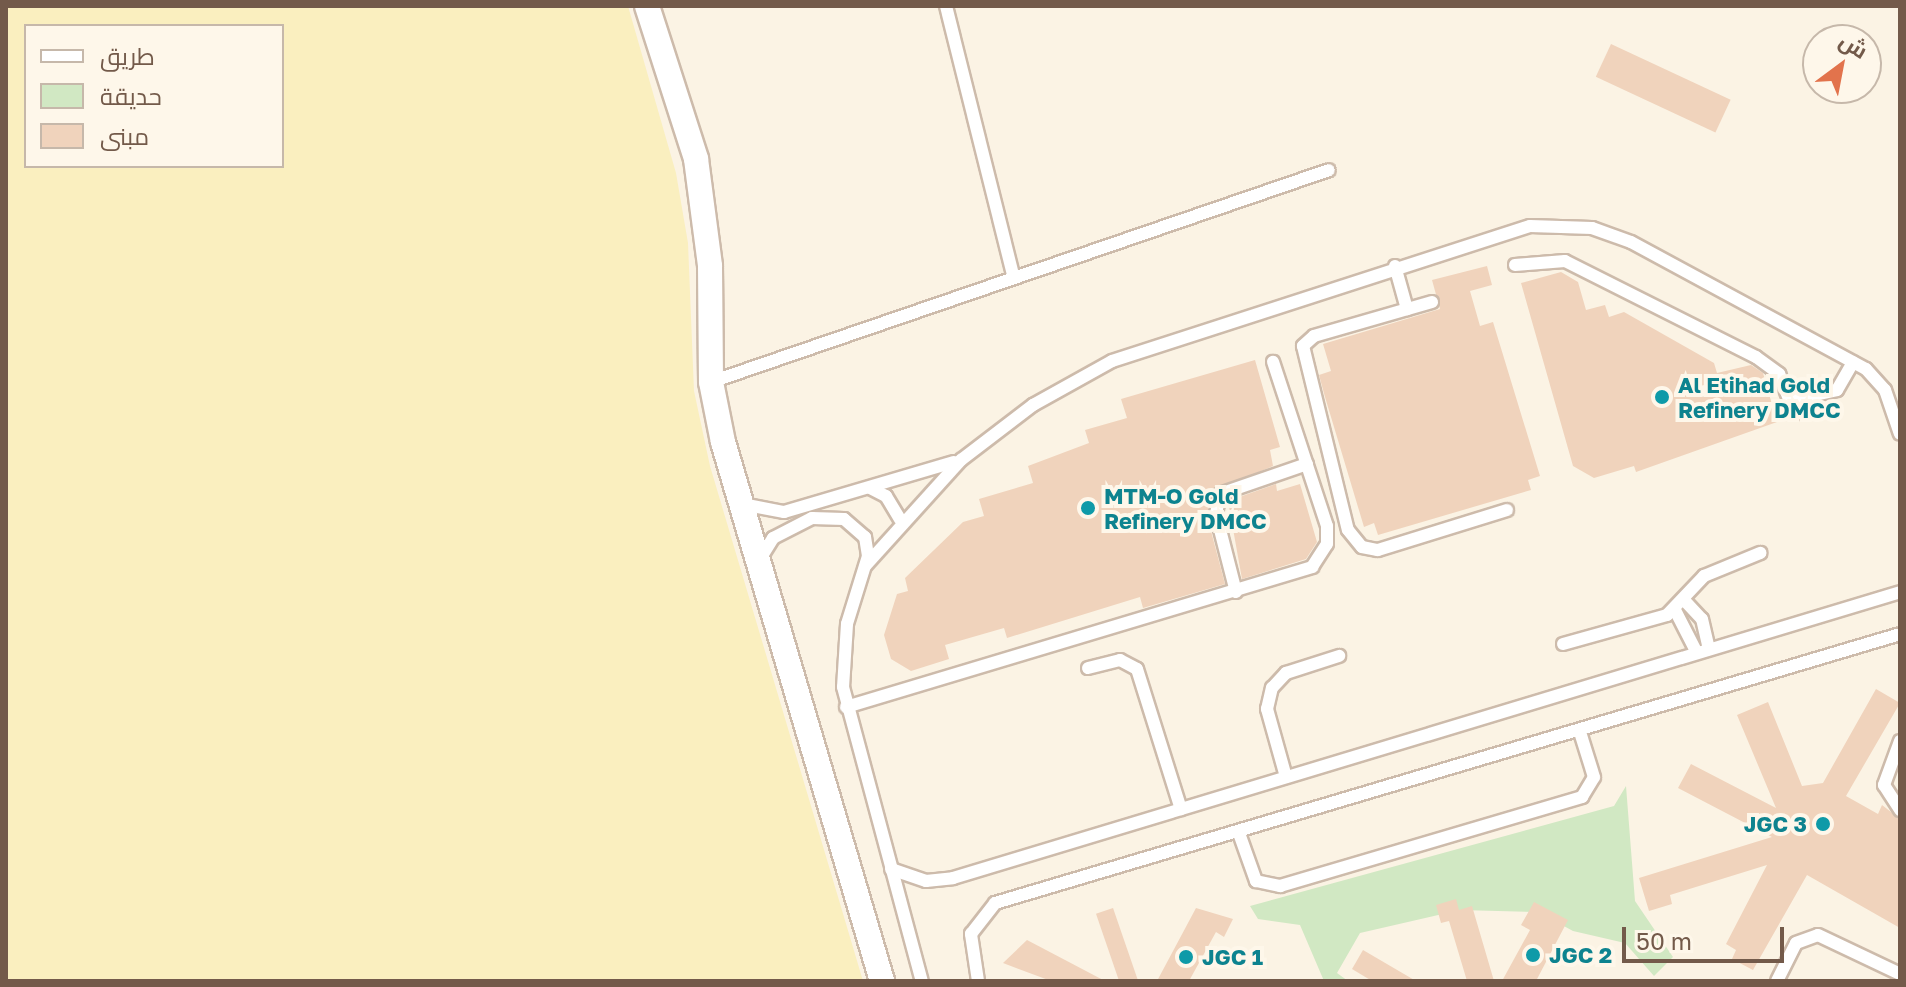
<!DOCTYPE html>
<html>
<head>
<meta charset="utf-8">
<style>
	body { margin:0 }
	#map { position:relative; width:1906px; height:987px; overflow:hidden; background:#fbf3e4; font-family:"Golos Text",Cairo,sans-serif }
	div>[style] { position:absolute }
	.green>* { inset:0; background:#d1e8c3 }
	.sand>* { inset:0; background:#faefbf }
	.building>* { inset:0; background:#f0d3bc; transform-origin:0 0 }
	.roads { filter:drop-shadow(2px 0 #cdbbab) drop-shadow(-2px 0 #cdbbab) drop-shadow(0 2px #cdbbab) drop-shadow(0 -2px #cdbbab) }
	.lane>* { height:12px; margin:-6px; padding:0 6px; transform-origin:6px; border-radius:6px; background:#fff }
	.street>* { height:24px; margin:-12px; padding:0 12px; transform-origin:12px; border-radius:12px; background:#fff }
	.dots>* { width:22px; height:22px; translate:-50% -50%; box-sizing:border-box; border:4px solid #fef7ea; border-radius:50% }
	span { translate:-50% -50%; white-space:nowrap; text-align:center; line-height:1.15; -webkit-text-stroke:8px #fef7ea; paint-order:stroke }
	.culture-label { font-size:22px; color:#0d838f; font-weight:700 }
	.left { translate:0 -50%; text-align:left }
	.right { translate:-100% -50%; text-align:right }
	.frame { position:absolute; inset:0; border:8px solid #735a4a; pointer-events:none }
	.legend { position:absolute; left:24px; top:24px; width:260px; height:144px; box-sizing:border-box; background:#fef7ea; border:2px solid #c6b8aa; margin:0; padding:10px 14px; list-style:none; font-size:24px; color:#735a4a }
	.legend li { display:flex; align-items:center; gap:16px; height:40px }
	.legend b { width:40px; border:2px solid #c6b8aa }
	.north { position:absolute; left:1802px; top:24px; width:80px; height:80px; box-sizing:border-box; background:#fef7ea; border:2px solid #c6b8aa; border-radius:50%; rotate:32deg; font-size:22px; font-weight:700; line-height:32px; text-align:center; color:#735a4a }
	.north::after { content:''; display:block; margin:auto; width:28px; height:36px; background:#e2734c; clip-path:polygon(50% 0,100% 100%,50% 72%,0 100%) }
	.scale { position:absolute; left:1622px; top:927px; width:162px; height:36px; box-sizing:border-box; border:4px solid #735a4a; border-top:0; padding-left:10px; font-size:24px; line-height:28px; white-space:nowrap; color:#735a4a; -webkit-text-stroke:6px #fef7ea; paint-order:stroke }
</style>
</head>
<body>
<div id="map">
	<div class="green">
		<div style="clip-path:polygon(1626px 786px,1635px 901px,1673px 957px,1654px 976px,1625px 943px,1573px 931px,1538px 912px,1460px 910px,1360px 933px,1337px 973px,1348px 981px,1324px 981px,1300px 925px,1258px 919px,1250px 906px,1614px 806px)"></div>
	</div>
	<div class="sand">
		<div style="clip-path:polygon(evenodd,6px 6px,628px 6px,676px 173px,688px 243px,694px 391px,710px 466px,863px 981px,6px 981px,6px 6px,26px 26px,282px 26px,282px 166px,26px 166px,26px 26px)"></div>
	</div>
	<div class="building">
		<div style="left:1611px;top:44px;width:132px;height:36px;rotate:25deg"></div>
		<div style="clip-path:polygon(1487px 266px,1492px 285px,1470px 291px,1480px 326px,1493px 322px,1540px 476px,1528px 480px,1531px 490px,1378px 535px,1374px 523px,1364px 527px,1325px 397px,1319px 375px,1331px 371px,1323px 344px,1440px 309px,1432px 280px)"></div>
		<div style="clip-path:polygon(1561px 272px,1578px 282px,1586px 310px,1605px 305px,1609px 317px,1624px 312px,1714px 363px,1717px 373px,1751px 365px,1763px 373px,1777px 422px,1636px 472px,1634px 466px,1594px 478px,1573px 466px,1521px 283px)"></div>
		<div style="clip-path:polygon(1255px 360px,1280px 447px,1270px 450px,1273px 466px,1211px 492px,1207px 516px,1225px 584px,1143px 608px,1140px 597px,1007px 638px,1004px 628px,945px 645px,949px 659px,911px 671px,891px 659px,884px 635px,897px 594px,908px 591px,905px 578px,963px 522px,984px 516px,979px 499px,1033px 483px,1028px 466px,1089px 443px,1085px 430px,1127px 418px,1121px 399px)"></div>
		<div style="clip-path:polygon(1276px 484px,1277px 491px,1300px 484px,1317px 542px,1306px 559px,1242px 579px,1228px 501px)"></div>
		<div style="clip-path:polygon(1876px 689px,1900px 703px,1846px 796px,1878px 814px,1882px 805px,1900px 819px,1900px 928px,1807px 875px,1753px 970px,1732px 959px,1736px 950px,1726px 944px,1767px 865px,1670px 895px,1672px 904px,1649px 911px,1639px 878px,1772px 837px,1678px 788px,1691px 764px,1776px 808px,1737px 715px,1768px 702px,1802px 786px,1823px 783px)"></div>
		<div style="clip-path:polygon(1456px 899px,1459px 910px,1472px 906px,1494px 981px,1467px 981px,1449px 921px,1441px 923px,1436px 905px)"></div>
		<div style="clip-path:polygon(1534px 902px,1568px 920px,1536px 981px,1502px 981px,1530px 930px,1521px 925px)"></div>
		<div style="left:1113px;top:908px;width:77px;height:18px;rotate:71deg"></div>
		<div style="clip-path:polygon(1196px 908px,1233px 919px,1224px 937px,1216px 932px,1189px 981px,1157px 981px)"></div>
		<div style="clip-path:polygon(1027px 940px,1105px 981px,1051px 981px,1003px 963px)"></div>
		<div style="clip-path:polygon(1363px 950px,1416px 981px,1372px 981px,1352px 969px)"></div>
	</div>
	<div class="roads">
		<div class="lane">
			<div style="left:946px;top:6px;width:280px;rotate:76deg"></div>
			<div style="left:1515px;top:265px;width:50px;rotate:-4.6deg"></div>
			<div style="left:1565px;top:261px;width:214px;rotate:26.7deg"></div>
			<div style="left:1756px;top:357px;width:29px;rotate:36deg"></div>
			<div style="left:1779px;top:374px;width:43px;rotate:68.2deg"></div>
			<div style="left:1395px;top:266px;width:45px;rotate:74.4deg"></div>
			<div style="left:1432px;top:302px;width:123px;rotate:163.9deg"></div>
			<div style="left:1314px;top:336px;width:15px;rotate:138deg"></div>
			<div style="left:1303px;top:346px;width:189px;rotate:76.3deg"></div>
			<div style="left:1348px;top:530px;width:22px;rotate:51deg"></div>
			<div style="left:1362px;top:547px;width:16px;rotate:11deg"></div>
			<div style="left:1378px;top:550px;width:135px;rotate:-17.2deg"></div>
			<div style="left:711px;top:382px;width:653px;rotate:-18.93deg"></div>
			<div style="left:1792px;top:400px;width:46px;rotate:-12.5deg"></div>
			<div style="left:1837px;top:390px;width:32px;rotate:-60deg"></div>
			<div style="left:870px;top:488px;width:18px;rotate:27deg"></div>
			<div style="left:886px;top:496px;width:27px;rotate:59deg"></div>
			<div style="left:742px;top:504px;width:43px;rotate:10.8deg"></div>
			<div style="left:784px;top:512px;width:177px;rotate:-16.4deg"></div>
			<div style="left:760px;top:559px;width:25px;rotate:-58deg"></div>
			<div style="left:773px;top:538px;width:44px;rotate:-27.1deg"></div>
			<div style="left:812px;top:518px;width:32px;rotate:2deg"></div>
			<div style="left:844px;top:519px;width:28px;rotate:41deg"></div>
			<div style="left:865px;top:537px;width:19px;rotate:81deg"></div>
			<div style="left:868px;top:556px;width:71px;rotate:107.2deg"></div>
			<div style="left:847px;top:624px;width:63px;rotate:93.6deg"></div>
			<div style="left:843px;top:687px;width:304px;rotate:75deg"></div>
			<div style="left:866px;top:565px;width:142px;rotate:-47.9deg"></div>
			<div style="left:961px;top:460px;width:91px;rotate:-37.4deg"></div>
			<div style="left:1033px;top:405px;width:90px;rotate:-29.1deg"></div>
			<div style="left:1112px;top:361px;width:439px;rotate:-17.9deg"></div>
			<div style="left:1530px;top:226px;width:62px;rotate:1.8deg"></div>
			<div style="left:1592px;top:228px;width:41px;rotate:19.7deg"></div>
			<div style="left:1631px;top:242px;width:267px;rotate:28.4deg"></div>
			<div style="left:1866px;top:369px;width:28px;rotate:48deg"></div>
			<div style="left:1885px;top:390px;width:46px;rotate:71.2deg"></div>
			<div style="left:1236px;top:592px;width:81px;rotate:-104.4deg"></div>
			<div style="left:1216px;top:514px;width:20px;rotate:-79deg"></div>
			<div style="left:1220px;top:494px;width:92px;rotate:-19deg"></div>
			<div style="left:1684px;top:600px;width:26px;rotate:47deg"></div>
			<div style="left:1702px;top:619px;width:31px;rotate:77deg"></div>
			<div style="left:1675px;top:610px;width:48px;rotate:62.9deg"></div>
			<div style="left:1563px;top:644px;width:108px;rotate:-15.6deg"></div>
			<div style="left:1667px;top:615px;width:54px;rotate:-46.5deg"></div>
			<div style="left:1704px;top:576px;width:61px;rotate:-22.3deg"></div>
			<div style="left:1088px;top:668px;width:33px;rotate:-14deg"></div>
			<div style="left:1120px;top:660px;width:19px;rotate:28deg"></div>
			<div style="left:1137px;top:669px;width:147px;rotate:72.6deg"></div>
			<div style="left:846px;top:707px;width:487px;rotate:-16.7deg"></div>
			<div style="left:1312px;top:567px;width:27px;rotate:-57deg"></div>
			<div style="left:1327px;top:544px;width:18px;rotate:-90deg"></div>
			<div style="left:1327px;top:526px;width:173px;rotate:-108.2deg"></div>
			<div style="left:1900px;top:741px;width:47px;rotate:110deg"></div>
			<div style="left:1884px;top:785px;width:30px;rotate:57deg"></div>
			<div style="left:1286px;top:777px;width:71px;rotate:-105.6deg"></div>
			<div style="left:1267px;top:709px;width:22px;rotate:-77deg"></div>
			<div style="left:1272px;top:688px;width:21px;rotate:-47deg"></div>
			<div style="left:1286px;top:673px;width:56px;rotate:-17.8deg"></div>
			<div style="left:1240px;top:836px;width:48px;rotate:70.4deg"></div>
			<div style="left:1256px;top:881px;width:25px;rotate:12deg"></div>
			<div style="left:1280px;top:886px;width:315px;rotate:-16.4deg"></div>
			<div style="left:1582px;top:797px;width:23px;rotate:-59deg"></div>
			<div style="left:1594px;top:777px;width:47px;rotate:-107.3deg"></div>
			<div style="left:891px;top:869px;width:37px;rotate:19deg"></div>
			<div style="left:926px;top:881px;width:27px;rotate:-6deg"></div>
			<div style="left:953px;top:878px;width:989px;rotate:-16.8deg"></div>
			<div style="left:978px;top:981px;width:48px;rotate:-98.5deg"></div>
			<div style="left:971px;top:934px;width:39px;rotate:-52deg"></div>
			<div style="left:995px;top:903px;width:944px;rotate:-16.55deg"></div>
			<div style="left:1777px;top:981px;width:42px;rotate:-63.4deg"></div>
			<div style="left:1796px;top:943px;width:23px;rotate:-20deg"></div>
			<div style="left:1818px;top:935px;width:91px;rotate:25.4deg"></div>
		</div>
		<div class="street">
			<div style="left:647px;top:6px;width:161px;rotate:72.2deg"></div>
			<div style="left:696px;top:159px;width:108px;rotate:82.5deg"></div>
			<div style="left:710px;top:266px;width:116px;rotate:89.5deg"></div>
			<div style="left:711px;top:382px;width:61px;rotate:78.7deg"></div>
			<div style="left:723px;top:442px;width:562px;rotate:73.56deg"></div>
		</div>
	</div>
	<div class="dots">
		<div style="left:1662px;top:397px;background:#0f9aa8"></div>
		<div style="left:1088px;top:508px;background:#0f9aa8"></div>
		<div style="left:1823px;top:824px;background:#0f9aa8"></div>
		<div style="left:1533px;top:955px;background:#0f9aa8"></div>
		<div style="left:1186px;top:957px;background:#0f9aa8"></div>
	</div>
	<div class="culture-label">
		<span class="left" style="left:1678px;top:397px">Al Etihad Gold<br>Refinery DMCC</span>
		<span class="left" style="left:1104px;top:508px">MTM-O Gold<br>Refinery DMCC</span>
		<span class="right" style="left:1807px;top:824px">JGC 3</span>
		<span class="left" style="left:1549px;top:955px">JGC 2</span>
		<span class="left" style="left:1202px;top:957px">JGC 1</span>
	</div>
	<div class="frame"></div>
	<ul class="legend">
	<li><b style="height:10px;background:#fff"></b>طريق</li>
	<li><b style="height:22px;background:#d1e8c3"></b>حديقة</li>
	<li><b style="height:22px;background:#f0d3bc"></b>مبنى</li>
	</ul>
	<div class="north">ش</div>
	<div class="scale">50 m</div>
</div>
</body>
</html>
